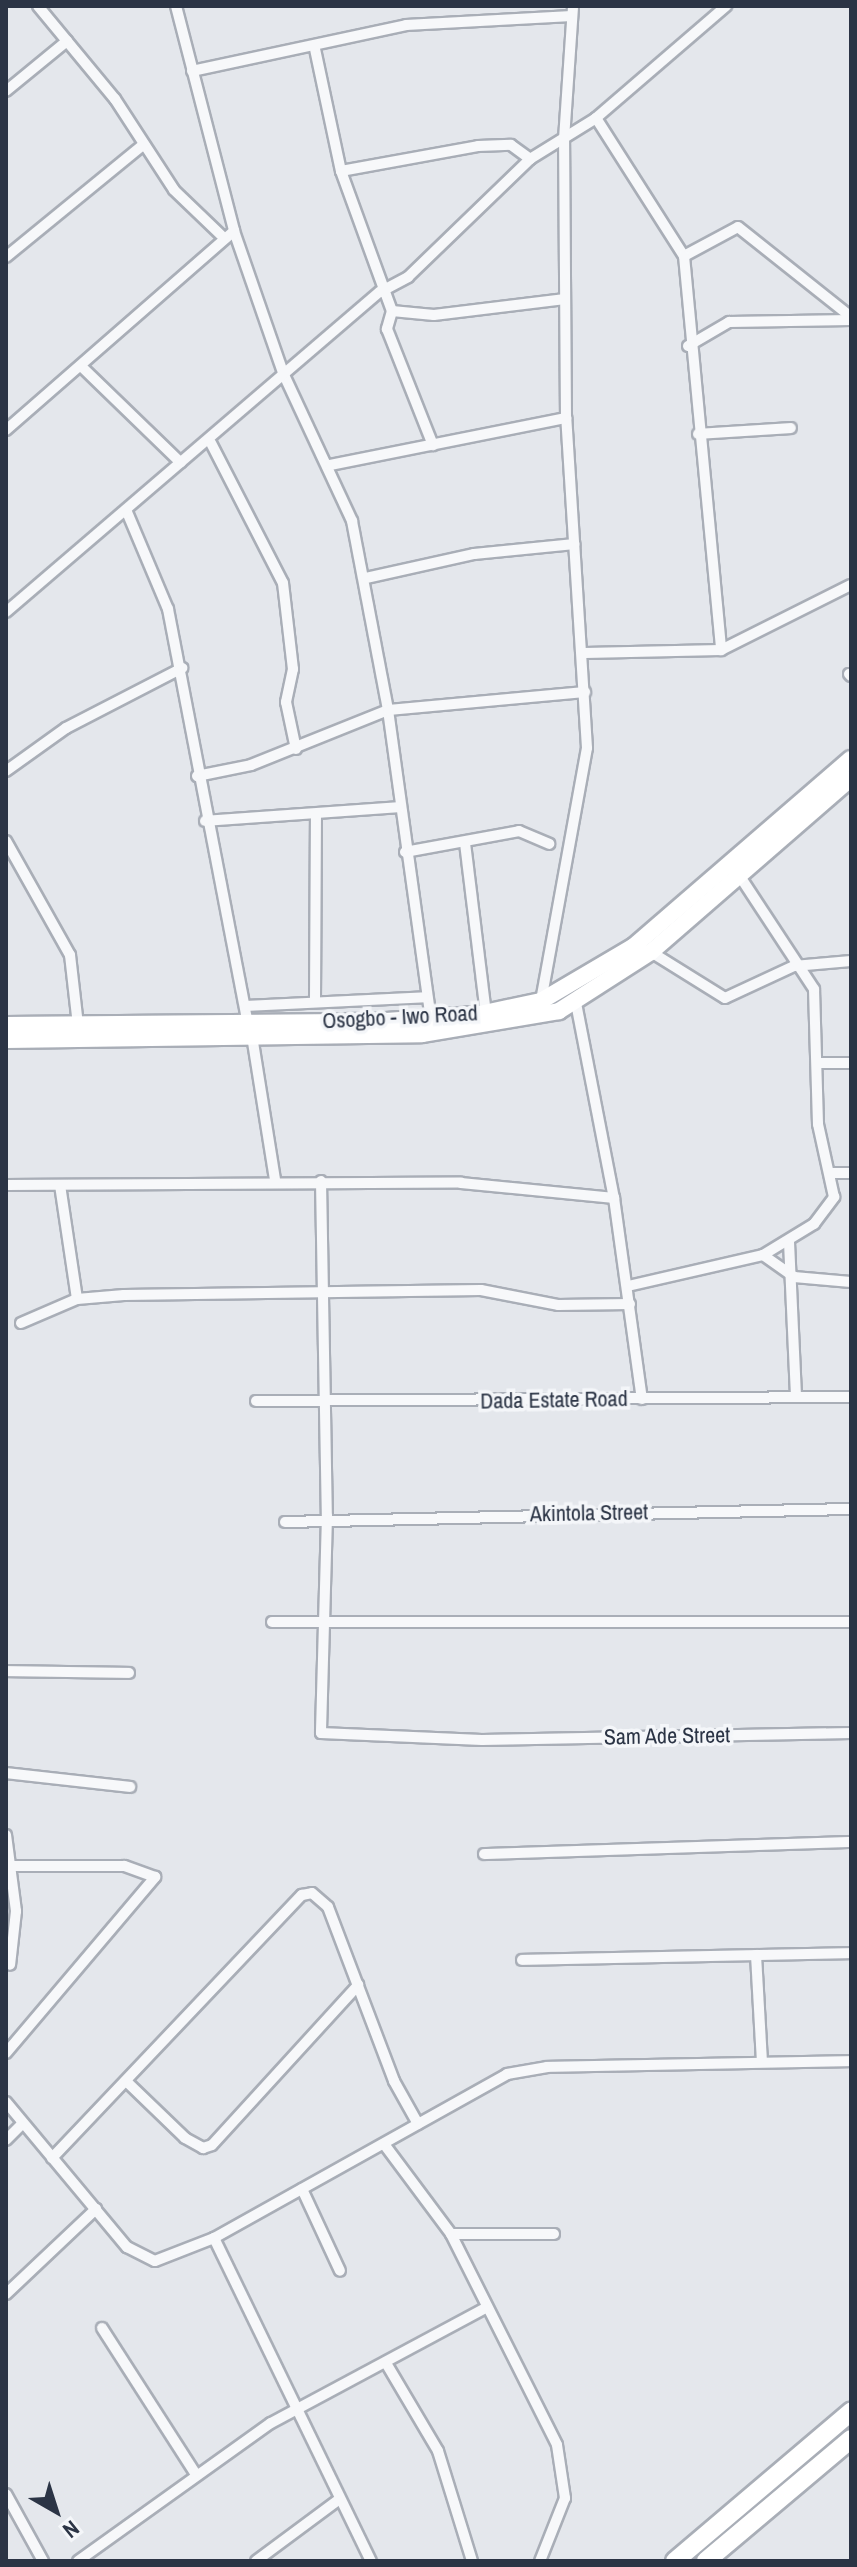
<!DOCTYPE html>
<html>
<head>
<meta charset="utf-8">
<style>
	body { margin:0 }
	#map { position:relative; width:857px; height:2567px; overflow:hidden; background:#e4e7ec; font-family:"Archivo Narrow",sans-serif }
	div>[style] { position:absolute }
	.roads { filter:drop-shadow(2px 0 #a9aeb7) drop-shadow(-2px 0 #a9aeb7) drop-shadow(0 2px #a9aeb7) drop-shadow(0 -2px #a9aeb7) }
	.street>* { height:10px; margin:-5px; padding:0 5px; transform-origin:5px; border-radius:5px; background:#f7f8fa }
	.primary>* { height:16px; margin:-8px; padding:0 8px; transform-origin:8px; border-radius:8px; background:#fff }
	.highway>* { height:18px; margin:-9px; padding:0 9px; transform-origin:9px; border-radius:9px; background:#fff }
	span { translate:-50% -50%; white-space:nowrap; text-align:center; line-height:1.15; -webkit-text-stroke:7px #f4f6f9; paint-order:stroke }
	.street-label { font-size:22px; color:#2b3445 }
	.frame { position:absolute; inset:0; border:8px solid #2b3445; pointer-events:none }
	.north { position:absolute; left:16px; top:2471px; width:80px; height:80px; -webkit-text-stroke:6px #f4f6f9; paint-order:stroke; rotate:141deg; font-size:22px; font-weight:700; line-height:32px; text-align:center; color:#2b3445 }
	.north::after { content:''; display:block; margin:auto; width:28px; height:36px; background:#2b3445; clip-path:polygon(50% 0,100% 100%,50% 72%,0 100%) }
</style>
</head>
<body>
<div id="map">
	<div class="roads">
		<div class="street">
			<div style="left:38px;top:6px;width:121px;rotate:50.4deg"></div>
			<div style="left:115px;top:99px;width:108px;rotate:57deg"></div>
			<div style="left:174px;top:190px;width:65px;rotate:43.8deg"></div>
			<div style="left:176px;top:6px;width:232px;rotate:75.5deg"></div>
			<div style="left:234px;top:231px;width:152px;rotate:70.9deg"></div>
			<div style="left:284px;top:375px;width:161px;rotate:65deg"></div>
			<div style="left:352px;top:521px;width:192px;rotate:79.2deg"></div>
			<div style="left:388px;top:710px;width:312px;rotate:82.1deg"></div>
			<div style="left:315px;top:49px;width:125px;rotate:78deg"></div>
			<div style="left:341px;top:171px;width:149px;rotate:70deg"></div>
			<div style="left:392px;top:311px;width:42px;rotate:5.4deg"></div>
			<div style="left:434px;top:315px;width:132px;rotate:-7deg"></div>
			<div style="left:192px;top:71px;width:219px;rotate:-12.1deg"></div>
			<div style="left:406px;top:25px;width:166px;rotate:-3.1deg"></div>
			<div style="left:6px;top:91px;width:79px;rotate:-39.3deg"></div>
			<div style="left:596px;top:118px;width:172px;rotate:-40.7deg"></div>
			<div style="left:341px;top:171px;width:139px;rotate:-10.3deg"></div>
			<div style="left:478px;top:146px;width:33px;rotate:-2deg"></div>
			<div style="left:511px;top:145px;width:24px;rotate:36deg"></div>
			<div style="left:684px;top:256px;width:61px;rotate:-28.2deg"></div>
			<div style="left:738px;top:227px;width:144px;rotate:38.5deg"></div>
			<div style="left:6px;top:257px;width:178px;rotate:-39.3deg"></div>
			<div style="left:392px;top:311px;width:19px;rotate:106deg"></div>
			<div style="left:387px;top:329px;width:125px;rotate:68.4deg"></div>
			<div style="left:688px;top:346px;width:48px;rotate:-30.3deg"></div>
			<div style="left:729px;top:322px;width:122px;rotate:-0.9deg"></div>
			<div style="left:83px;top:368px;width:136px;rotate:44.1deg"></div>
			<div style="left:6px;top:430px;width:303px;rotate:-41.1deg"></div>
			<div style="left:698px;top:434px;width:93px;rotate:-3.7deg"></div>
			<div style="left:211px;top:443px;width:157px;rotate:62.8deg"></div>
			<div style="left:283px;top:583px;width:87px;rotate:83.4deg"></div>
			<div style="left:293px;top:669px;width:34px;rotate:102deg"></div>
			<div style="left:286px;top:702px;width:48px;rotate:78deg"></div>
			<div style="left:330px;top:465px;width:241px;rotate:-11.3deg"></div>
			<div style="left:127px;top:512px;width:105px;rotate:67.1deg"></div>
			<div style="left:168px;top:609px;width:422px;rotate:79.1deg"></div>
			<div style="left:366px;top:578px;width:111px;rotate:-12.5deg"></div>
			<div style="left:474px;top:554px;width:101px;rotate:-5.7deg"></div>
			<div style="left:6px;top:612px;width:492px;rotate:-40.6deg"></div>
			<div style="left:380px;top:292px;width:32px;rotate:-28deg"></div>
			<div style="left:408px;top:277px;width:170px;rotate:-44deg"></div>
			<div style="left:530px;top:159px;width:78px;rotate:-31.8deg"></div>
			<div style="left:596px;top:118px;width:164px;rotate:57.5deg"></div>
			<div style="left:684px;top:256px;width:396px;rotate:84.6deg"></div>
			<div style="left:585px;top:653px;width:136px;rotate:-1.3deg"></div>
			<div style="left:721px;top:650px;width:145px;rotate:-26.6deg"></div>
			<div style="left:849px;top:674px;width:3px;rotate:45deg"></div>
			<div style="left:6px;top:771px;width:74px;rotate:-35.6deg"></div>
			<div style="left:66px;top:728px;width:131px;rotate:-27.3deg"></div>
			<div style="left:197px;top:776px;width:55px;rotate:-11.5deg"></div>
			<div style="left:251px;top:765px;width:148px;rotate:-21.9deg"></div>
			<div style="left:388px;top:710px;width:198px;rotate:-5.2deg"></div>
			<div style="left:205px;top:821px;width:195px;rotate:-4.1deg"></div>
			<div style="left:6px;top:841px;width:131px;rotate:60.7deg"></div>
			<div style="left:70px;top:955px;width:70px;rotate:83.5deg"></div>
			<div style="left:465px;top:843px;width:171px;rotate:83deg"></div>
			<div style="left:405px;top:852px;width:116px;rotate:-10.4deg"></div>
			<div style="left:519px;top:831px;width:33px;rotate:23deg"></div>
			<div style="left:651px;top:952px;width:87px;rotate:31.9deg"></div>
			<div style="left:725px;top:998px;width:76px;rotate:-24.9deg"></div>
			<div style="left:794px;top:966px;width:57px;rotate:-5deg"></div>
			<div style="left:315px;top:1000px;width:186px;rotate:-89.7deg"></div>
			<div style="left:541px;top:1001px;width:257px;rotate:-79.7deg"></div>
			<div style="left:587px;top:748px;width:331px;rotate:-93.6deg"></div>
			<div style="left:566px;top:418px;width:279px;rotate:-90.4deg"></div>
			<div style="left:564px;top:139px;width:133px;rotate:-86.1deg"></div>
			<div style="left:576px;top:1003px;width:199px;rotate:79deg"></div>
			<div style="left:614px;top:1198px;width:203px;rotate:82.1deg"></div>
			<div style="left:245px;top:1006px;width:181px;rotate:-2.8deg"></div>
			<div style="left:252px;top:1036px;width:145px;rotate:80.9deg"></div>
			<div style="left:820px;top:1063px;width:31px"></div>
			<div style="left:832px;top:1173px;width:19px"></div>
			<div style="left:321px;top:1181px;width:335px;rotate:89deg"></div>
			<div style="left:327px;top:1516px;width:217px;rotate:91.6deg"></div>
			<div style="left:321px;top:1733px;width:161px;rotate:2.5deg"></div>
			<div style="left:482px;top:1740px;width:369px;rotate:-1.1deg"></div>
			<div style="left:6px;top:1185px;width:455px;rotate:-0.3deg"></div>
			<div style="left:461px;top:1183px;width:154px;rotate:5.6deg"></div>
			<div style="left:60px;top:1185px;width:115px;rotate:81.5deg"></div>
			<div style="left:789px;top:1242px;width:155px;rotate:87.4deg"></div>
			<div style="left:763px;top:1255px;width:38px;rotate:35deg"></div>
			<div style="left:794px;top:1277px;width:57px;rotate:5deg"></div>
			<div style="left:628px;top:1286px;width:139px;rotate:-12.9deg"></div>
			<div style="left:763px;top:1255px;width:60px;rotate:-31.3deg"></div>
			<div style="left:814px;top:1224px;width:34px;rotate:-53deg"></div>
			<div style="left:834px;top:1197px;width:75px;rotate:-102.4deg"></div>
			<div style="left:818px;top:1124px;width:135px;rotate:-91.7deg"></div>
			<div style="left:814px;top:989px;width:136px;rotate:-123.3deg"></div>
			<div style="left:21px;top:1323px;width:61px;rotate:-23.2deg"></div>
			<div style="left:77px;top:1299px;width:47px;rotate:-4.9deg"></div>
			<div style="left:124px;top:1295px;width:357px;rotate:-0.8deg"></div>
			<div style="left:481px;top:1290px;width:78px;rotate:11deg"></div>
			<div style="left:558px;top:1305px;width:72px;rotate:-0.8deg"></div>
			<div style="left:256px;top:1401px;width:595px;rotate:-0.39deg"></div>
			<div style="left:285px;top:1522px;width:566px;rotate:-1.32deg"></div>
			<div style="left:272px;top:1622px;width:579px"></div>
			<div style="left:6px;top:1671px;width:123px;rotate:0.9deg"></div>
			<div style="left:6px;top:1773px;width:125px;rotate:6.4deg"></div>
			<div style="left:6px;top:1835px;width:77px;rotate:82.5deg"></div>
			<div style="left:16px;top:1911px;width:54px;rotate:96.3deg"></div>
			<div style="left:484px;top:1854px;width:367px;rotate:-1.9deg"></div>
			<div style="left:756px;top:1955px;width:107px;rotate:86.8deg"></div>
			<div style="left:522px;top:1960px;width:329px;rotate:-1.2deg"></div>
			<div style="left:6px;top:2053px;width:231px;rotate:-49.7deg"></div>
			<div style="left:155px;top:1877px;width:33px;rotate:-160deg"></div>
			<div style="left:124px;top:1866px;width:112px;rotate:180deg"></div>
			<div style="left:126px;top:2081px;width:82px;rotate:44deg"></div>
			<div style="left:185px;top:2138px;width:21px;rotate:29deg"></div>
			<div style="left:203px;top:2148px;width:9px;rotate:-18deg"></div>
			<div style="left:212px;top:2145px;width:217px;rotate:-47.6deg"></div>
			<div style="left:6px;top:2102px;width:189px;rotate:50.2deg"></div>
			<div style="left:127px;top:2247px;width:31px;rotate:27deg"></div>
			<div style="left:155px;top:2261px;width:63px;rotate:-21.3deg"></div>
			<div style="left:214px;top:2238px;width:336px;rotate:-29.2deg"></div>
			<div style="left:507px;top:2074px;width:41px;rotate:-9.9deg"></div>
			<div style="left:547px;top:2067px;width:304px;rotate:-1.1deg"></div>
			<div style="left:6px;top:2140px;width:23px;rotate:-45deg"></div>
			<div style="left:384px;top:2144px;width:112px;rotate:53.3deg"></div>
			<div style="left:451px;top:2234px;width:236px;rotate:63.3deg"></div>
			<div style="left:557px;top:2445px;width:54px;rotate:81.4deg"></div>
			<div style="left:565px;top:2498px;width:68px;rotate:111.6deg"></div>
			<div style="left:52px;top:2158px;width:363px;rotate:-46.5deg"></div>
			<div style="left:302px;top:1895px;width:10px;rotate:-11deg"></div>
			<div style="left:312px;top:1893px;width:21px;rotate:41deg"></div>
			<div style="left:328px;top:1907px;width:186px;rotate:69.2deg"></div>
			<div style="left:394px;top:2081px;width:49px;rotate:60.8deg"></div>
			<div style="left:302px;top:2189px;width:90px;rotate:65.1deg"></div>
			<div style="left:451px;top:2234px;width:103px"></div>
			<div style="left:214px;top:2238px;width:359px;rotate:64.1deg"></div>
			<div style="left:6px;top:2294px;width:124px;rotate:-43.4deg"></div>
			<div style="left:102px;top:2328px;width:172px;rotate:57.3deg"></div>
			<div style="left:386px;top:2363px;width:102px;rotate:59.4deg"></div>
			<div style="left:438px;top:2451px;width:115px;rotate:72.8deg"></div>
			<div style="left:6px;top:2494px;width:77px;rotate:61.1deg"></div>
			<div style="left:78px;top:2561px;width:237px;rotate:-35.6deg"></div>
			<div style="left:271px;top:2423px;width:245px;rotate:-28.2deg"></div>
			<div style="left:256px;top:2561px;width:102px;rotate:-36.6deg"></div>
		</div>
		<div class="primary">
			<div style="left:6px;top:1025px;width:365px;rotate:-0.5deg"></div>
			<div style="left:371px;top:1022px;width:104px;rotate:-3.9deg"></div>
			<div style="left:475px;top:1015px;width:67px;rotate:-12deg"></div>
			<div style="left:541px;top:1001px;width:108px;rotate:-30.6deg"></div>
			<div style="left:634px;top:946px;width:286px;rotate:-40.8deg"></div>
			<div style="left:6px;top:1040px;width:416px;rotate:-0.8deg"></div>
			<div style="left:422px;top:1034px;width:139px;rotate:-9.5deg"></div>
			<div style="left:559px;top:1011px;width:109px;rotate:-32.7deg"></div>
			<div style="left:651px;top:952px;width:265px;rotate:-41deg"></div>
		</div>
		<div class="highway">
			<div style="left:675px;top:2561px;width:231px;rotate:-40.3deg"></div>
			<div style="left:706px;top:2561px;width:189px;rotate:-40.1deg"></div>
		</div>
	</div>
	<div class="street-label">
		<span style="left:400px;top:1017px;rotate:-3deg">Osogbo - Iwo Road</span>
		<span style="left:554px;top:1400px;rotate:-1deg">Dada Estate Road</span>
		<span style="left:589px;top:1513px;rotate:-1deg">Akintola Street</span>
		<span style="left:667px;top:1736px;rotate:-1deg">Sam Ade Street</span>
	</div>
	<div class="frame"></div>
	<div class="north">N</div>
</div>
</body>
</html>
